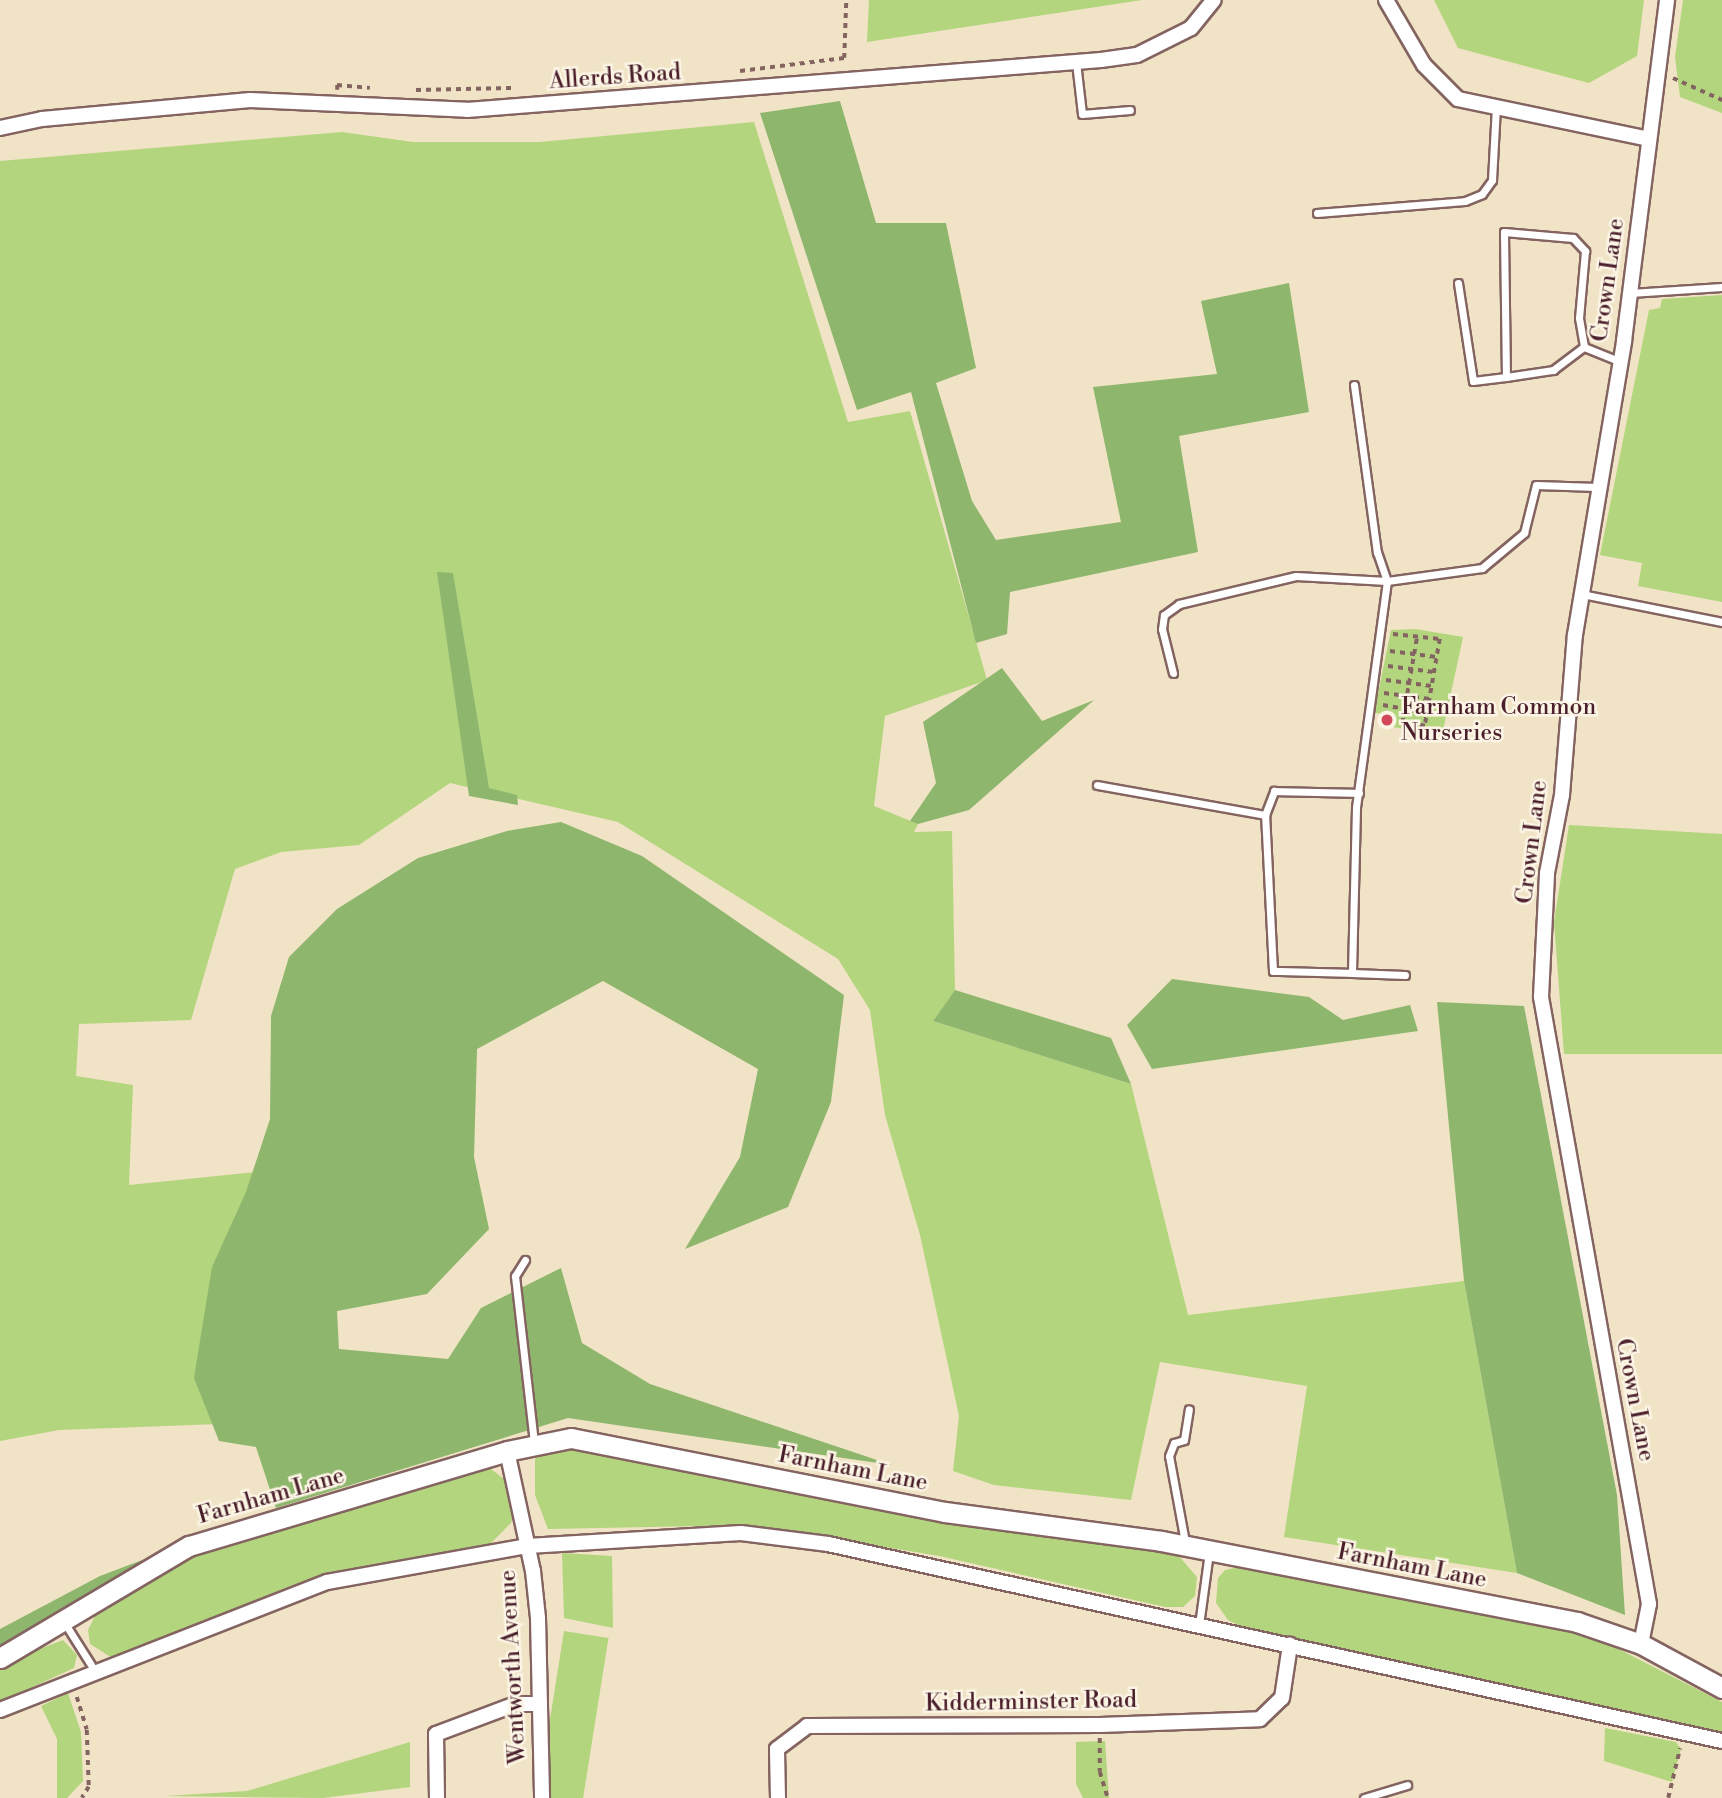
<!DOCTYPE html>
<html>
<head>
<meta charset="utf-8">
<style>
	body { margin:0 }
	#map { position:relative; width:1722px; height:1798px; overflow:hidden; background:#f1e3c6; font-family:"Libre Bodoni",serif }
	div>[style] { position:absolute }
	.green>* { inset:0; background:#b3d57e; transform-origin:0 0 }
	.forest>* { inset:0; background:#8eb66d }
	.path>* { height:3.5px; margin-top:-1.75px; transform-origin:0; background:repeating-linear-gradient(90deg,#846461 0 5px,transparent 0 10px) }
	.roads { filter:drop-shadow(2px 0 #846461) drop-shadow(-2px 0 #846461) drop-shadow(0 2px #846461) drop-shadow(0 -2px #846461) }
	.service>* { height:7px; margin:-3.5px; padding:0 3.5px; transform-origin:3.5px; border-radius:3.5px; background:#fff }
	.minor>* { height:14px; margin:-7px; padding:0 7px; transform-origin:7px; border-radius:7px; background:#fff }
	.tertiary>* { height:19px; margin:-9.5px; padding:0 9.5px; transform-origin:9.5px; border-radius:9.5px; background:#fff }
	.dots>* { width:19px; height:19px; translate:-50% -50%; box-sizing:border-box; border:4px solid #fcf5e5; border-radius:50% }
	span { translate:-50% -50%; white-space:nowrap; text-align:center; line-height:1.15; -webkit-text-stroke:5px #fcf5e5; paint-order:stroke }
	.street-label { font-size:23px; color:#4a1f2b }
	.poi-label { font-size:23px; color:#4a1f2b }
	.left { translate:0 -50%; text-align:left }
</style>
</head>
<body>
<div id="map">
	<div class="green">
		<div style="clip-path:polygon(869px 0,1142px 0,867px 42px)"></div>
		<div style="clip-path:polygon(1434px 0,1644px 0,1637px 56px,1589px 83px,1458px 48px)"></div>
		<div style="clip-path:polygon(1683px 0,1722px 0,1722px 113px,1680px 97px,1675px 57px)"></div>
		<div style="clip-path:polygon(754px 122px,848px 422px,910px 411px,987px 680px,885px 716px,874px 806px,918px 824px,914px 832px,952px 831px,955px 990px,933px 1021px,1131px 1084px,1188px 1315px,1464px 1281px,1517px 1573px,1284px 1537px,1307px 1386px,1160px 1362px,1131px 1500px,994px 1485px,953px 1471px,959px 1416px,920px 1235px,885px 1115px,870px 1010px,838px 959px,618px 822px,450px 783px,359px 845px,281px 852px,235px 869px,191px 1020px,79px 1024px,76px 1076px,133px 1085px,129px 1185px,257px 1172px,219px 1424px,59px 1430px,0 1441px,0 161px,342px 132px,413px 142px,540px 142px)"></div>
		<div style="clip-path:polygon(1722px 295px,1722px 602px,1638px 586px,1642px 563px,1600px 555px,1649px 310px,1660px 308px,1662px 299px)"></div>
		<div style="clip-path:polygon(1415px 629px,1463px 637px,1442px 735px,1393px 727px,1394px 715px,1374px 713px,1391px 630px)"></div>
		<div style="clip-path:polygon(1569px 825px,1722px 834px,1722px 1054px,1564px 1054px,1554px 922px)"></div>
		<div style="clip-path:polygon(566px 1444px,952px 1524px,1172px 1548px,1197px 1577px,1195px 1596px,1183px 1607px,1165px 1607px,939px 1556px,751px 1525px,548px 1529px,535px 1495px,535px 1459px,548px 1449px)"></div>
		<div style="clip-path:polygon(487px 1466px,508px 1482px,516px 1504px,511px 1523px,490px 1544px,322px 1579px,125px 1657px,109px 1656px,90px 1644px,88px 1630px,96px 1614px,200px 1551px)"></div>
		<div style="clip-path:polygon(562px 1553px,612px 1556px,613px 1628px,564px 1618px)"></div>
		<div style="clip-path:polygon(1243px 1566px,1597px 1638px,1722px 1702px,1722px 1735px,1242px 1627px,1228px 1620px,1216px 1603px,1218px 1578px,1225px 1570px)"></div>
		<div style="left:564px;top:1631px;width:45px;height:167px;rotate:9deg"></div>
		<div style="clip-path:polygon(63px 1640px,77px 1655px,74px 1668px,0 1702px,0 1664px)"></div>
		<div style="clip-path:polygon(68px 1693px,81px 1732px,83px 1781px,67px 1798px,57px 1798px,57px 1739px,41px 1706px)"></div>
		<div style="clip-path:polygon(1605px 1728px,1676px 1742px,1681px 1749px,1672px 1782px,1604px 1761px)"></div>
		<div style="clip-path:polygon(1105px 1741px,1109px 1798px,1083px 1798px,1076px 1784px,1076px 1742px)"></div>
		<div style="clip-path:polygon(410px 1742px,410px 1787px,323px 1798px,165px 1796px,247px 1791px)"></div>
	</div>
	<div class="forest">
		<div style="clip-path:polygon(840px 101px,876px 223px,946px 223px,976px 368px,936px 383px,972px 501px,996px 540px,1121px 522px,1093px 387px,1217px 374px,1201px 301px,1289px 283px,1309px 412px,1179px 436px,1198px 552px,1010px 592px,1007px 634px,976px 643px,911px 392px,857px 410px,760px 113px)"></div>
		<div style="clip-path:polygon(437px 572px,453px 573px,489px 788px,517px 795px,518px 805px,469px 796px)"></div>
		<div style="clip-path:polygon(1002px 668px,1042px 721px,1094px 700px,969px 810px,918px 824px,910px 821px,936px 783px,923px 722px)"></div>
		<div style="clip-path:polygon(561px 822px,642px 856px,844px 995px,831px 1102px,788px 1207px,685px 1249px,740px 1157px,758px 1069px,603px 981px,477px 1049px,474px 1157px,489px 1229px,427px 1294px,337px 1311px,339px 1349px,448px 1359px,481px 1308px,561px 1268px,582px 1343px,650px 1384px,892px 1465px,568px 1418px,276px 1508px,256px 1447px,219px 1441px,194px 1378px,212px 1267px,246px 1192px,270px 1119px,271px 1016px,289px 957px,337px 909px,418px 858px,507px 831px)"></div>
		<div style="clip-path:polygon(1172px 979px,1309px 997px,1343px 1020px,1410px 1005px,1418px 1031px,1152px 1069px,1127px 1025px)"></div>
		<div style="clip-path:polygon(955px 990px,1111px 1038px,1131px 1084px,933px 1021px)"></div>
		<div style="clip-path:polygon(1437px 1002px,1524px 1006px,1617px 1495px,1625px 1615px,1517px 1573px,1464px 1281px)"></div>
		<div style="clip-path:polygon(174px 1548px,0 1652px,0 1629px,100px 1576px)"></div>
	</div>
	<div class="path">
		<div style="left:740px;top:71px;width:105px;rotate:-7.1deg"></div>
		<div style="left:844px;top:58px;width:58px;rotate:-88deg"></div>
		<div style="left:1673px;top:78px;width:54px;rotate:24.2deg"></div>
		<div style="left:337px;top:90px;width:5px;rotate:-90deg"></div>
		<div style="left:337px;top:85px;width:33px;rotate:5deg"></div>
		<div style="left:416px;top:90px;width:97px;rotate:-1.2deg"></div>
		<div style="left:1393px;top:634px;width:47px;rotate:6.1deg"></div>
		<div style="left:1440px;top:639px;width:88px;rotate:99.8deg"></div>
		<div style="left:1425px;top:726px;width:23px;rotate:-173deg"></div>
		<div style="left:1402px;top:723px;width:88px;rotate:-80.2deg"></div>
		<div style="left:1390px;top:651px;width:47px;rotate:7.3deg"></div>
		<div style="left:1388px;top:666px;width:46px;rotate:7.4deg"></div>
		<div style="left:1386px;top:680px;width:46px;rotate:7.4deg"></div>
		<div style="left:1384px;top:693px;width:46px;rotate:7.4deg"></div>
		<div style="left:1383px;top:705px;width:45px;rotate:10.3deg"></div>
		<div style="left:77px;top:1697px;width:34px;rotate:73deg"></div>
		<div style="left:87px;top:1730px;width:57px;rotate:88deg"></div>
		<div style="left:89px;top:1787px;width:13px;rotate:122deg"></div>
		<div style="left:1100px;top:1738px;width:34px;rotate:90deg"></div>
		<div style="left:1100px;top:1772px;width:27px;rotate:73deg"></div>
		<div style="left:1668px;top:1798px;width:51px;rotate:-76.5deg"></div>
	</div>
	<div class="roads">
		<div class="service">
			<div style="left:1076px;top:62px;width:52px;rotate:83.4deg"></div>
			<div style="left:1082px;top:114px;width:48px;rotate:-4.8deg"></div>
			<div style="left:1317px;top:213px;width:148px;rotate:-4.6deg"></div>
			<div style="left:1465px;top:201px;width:18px;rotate:-22deg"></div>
			<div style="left:1482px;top:194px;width:17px;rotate:-54deg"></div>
			<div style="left:1492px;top:180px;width:73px;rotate:-86.9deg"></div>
			<div style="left:1458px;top:283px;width:99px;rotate:81.3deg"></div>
			<div style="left:1473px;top:381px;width:33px;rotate:-7deg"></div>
			<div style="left:1506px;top:377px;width:145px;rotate:-90.8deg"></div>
			<div style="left:1504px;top:232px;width:69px;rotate:5deg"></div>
			<div style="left:1573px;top:238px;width:18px;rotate:47deg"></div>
			<div style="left:1585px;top:251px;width:67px;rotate:95.1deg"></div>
			<div style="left:1579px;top:318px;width:29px;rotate:80deg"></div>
			<div style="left:1584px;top:347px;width:38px;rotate:22deg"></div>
			<div style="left:1630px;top:293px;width:92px;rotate:-3.7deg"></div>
			<div style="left:1506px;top:377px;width:48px;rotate:-8.5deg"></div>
			<div style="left:1553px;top:370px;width:39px;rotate:-37deg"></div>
			<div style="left:1354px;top:385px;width:169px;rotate:82.2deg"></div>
			<div style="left:1377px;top:552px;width:31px;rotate:71deg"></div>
			<div style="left:1387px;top:581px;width:96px;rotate:-7.8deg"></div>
			<div style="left:1482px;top:568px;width:55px;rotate:-39.8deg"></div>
			<div style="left:1524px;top:533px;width:49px;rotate:-76deg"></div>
			<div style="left:1536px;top:485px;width:61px;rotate:1.9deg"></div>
			<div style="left:1582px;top:594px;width:143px;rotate:11.3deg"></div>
			<div style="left:1173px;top:673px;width:45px;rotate:-104deg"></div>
			<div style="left:1162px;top:629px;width:14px;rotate:-82deg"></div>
			<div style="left:1164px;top:615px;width:19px;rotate:-36deg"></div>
			<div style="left:1179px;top:604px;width:120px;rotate:-13.5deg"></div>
			<div style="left:1296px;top:576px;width:91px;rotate:3.1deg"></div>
			<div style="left:1387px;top:581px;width:229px;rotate:97.8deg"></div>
			<div style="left:1356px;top:808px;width:165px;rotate:91.4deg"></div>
			<div style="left:1352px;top:973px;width:53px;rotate:2.2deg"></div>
			<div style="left:1097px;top:785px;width:171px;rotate:10.1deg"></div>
			<div style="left:1352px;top:973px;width:79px;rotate:-178.5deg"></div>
			<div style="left:1273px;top:971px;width:156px;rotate:-92.9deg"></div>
			<div style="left:1265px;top:815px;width:26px;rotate:-69deg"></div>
			<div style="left:1274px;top:791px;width:85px;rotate:1.3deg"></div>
			<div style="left:525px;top:1260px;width:19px;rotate:122deg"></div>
			<div style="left:515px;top:1276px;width:169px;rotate:83.5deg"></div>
			<div style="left:1185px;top:1542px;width:87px;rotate:-100.5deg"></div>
			<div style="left:1169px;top:1456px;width:14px;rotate:-69deg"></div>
			<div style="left:1174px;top:1443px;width:10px;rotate:-17deg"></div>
			<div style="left:1184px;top:1440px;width:31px;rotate:-81deg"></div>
			<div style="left:64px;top:1622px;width:58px;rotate:57.7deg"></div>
			<div style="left:1199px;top:1625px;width:74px;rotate:-82.2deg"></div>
			<div style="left:1364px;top:1798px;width:45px;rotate:-16.8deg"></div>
		</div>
		<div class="minor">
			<div style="left:1386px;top:0;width:75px;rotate:59.7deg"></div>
			<div style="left:1424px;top:65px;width:48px;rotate:45deg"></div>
			<div style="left:1458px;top:99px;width:195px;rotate:11.8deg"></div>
			<div style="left:0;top:128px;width:43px;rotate:-12.1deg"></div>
			<div style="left:42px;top:119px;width:209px;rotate:-5.2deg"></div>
			<div style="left:250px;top:100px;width:217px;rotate:2.6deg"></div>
			<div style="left:467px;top:110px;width:636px;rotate:-4.51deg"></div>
			<div style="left:1101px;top:60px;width:36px;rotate:-8deg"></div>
			<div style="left:1137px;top:55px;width:60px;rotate:-26.6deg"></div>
			<div style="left:1191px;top:28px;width:36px;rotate:-51deg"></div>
			<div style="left:507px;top:1451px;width:123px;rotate:77.8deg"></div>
			<div style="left:533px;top:1571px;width:47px;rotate:83.9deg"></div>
			<div style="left:538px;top:1618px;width:180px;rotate:88.7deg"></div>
			<div style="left:1641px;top:1644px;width:41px;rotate:-78.7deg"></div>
			<div style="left:1649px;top:1604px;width:617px;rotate:-100.09deg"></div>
			<div style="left:1541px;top:997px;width:124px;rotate:-87.2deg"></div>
			<div style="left:1547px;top:873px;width:79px;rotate:-79.1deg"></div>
			<div style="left:1562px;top:795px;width:161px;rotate:-85.4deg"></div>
			<div style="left:1575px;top:635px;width:298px;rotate:-80.5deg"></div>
			<div style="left:1624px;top:341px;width:344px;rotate:-82.8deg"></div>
			<div style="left:0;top:1710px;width:351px;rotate:-21.4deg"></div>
			<div style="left:327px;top:1582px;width:204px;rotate:-10.2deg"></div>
			<div style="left:528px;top:1546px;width:213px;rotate:-3.5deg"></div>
			<div style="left:741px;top:1533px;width:88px;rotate:7.2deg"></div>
			<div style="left:828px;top:1544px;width:915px;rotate:12.43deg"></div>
			<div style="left:437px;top:1798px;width:64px;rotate:-90.9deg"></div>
			<div style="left:436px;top:1734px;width:85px;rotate:-20.6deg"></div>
			<div style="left:516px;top:1704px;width:24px"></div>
			<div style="left:778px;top:1798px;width:49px;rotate:-91.2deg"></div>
			<div style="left:777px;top:1749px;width:38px;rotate:-37deg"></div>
			<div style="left:807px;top:1726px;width:293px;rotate:-0.2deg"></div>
			<div style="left:1100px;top:1725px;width:160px;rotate:-2.1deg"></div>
			<div style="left:1260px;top:1719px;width:30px;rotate:-44deg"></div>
			<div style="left:1282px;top:1698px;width:54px;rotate:-81.4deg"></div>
		</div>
		<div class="tertiary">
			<div style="left:0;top:1658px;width:220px;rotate:-30.7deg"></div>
			<div style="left:189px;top:1546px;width:332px;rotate:-16.6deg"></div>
			<div style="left:507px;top:1451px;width:65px;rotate:-11.5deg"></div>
			<div style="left:571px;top:1438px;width:381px;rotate:11.2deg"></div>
			<div style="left:945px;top:1512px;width:218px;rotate:7.6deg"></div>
			<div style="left:1161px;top:1541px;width:424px;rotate:11deg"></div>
			<div style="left:1577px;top:1622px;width:68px;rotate:19deg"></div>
			<div style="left:1641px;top:1644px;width:92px;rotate:28.5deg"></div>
		</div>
	</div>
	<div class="dots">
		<div style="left:1387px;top:720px;background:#d1495b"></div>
	</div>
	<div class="street-label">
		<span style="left:615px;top:77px;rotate:-4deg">Allerds Road</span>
		<span style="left:1608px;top:280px;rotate:-82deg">Crown Lane</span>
		<span style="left:1532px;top:842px;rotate:-83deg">Crown Lane</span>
		<span style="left:1635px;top:1400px;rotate:79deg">Crown Lane</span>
		<span style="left:853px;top:1469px;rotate:11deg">Farnham Lane</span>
		<span style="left:271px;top:1496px;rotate:-16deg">Farnham Lane</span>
		<span style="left:1412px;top:1566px;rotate:11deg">Farnham Lane</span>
		<span style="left:513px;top:1667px;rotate:-93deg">Wentworth Avenue</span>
		<span style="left:1031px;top:1702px;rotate:-1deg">Kidderminster Road</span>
	</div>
	<div class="poi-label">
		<span class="left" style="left:1401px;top:720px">Farnham Common<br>Nurseries</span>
	</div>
</div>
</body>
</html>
